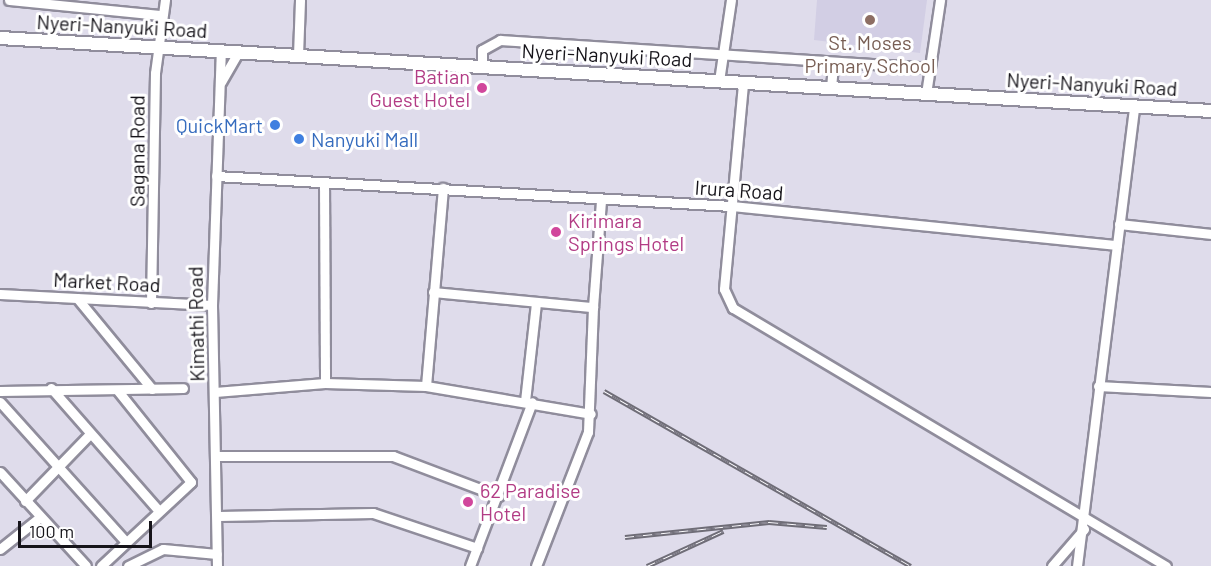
<!DOCTYPE html>
<html>
<head>
<meta charset="utf-8">
<style>
	body { margin:0 }
	#map { position:relative; width:1211px; height:566px; overflow:hidden; background:#dfdceb; font-family:Barlow,sans-serif }
	div>[style] { position:absolute }
	.built>* { inset:0; background:#d2cee4 }
	.roads { filter:drop-shadow(2px 0 #908d9c) drop-shadow(-2px 0 #908d9c) drop-shadow(0 2px #908d9c) drop-shadow(0 -2px #908d9c) }
	.minor>* { height:9px; margin:-4.5px; padding:0 4.5px; transform-origin:4.5px; border-radius:4.5px; background:#fff }
	.highway>* { height:12px; margin:-6px; padding:0 6px; transform-origin:6px; border-radius:6px; background:#fff }
	.rail>* { height:5px; margin-top:-2.5px; transform-origin:0; background:repeating-linear-gradient(90deg,#fff 0 9px,#6f6d77 0 18px); box-sizing:border-box; border-block:2px solid #6f6d77 }
	.dots>* { width:16px; height:16px; translate:-50% -50%; box-sizing:border-box; border:3px solid #fff; border-radius:50% }
	span { translate:-50% -50%; white-space:nowrap; text-align:center; line-height:1.15; -webkit-text-stroke:6px #fff; paint-order:stroke }
	.street-label { font-size:20px; color:#16141a }
	.education-label { font-size:20px; color:#785e54 }
	.hotel-label { font-size:20px; color:#b23c85 }
	.right { translate:-100% -50%; text-align:right }
	.left { translate:0 -50%; text-align:left }
	.shop-label { font-size:20px; color:#366cbe }
	.scale { position:absolute; left:18px; top:521px; width:134px; height:27px; box-sizing:border-box; border:3px solid #16141a; border-top:0; padding-left:8px; font-size:18px; line-height:21px; white-space:nowrap; color:#16141a; -webkit-text-stroke:4px #fff; paint-order:stroke }
</style>
</head>
<body>
<div id="map">
	<div class="built">
		<div style="clip-path:polygon(817px 0,927px 0,920px 53px,814px 40px)"></div>
	</div>
	<div class="roads">
		<div class="minor">
			<div style="left:9px;top:0;width:152px;rotate:5.7deg"></div>
			<div style="left:298px;top:55px;width:55px;rotate:-87.9deg"></div>
			<div style="left:482px;top:67px;width:17px;rotate:-90deg"></div>
			<div style="left:482px;top:50px;width:21px;rotate:-29deg"></div>
			<div style="left:500px;top:40px;width:431px;rotate:3.7deg"></div>
			<div style="left:719px;top:81px;width:82px;rotate:-81.6deg"></div>
			<div style="left:221px;top:82px;width:34px;rotate:-60deg"></div>
			<div style="left:743px;top:84px;width:206px;rotate:95.3deg"></div>
			<div style="left:724px;top:289px;width:21px;rotate:65deg"></div>
			<div style="left:733px;top:308px;width:504px;rotate:30.79deg"></div>
			<div style="left:831px;top:88px;width:25px;rotate:-85deg"></div>
			<div style="left:926px;top:94px;width:95px;rotate:-81.5deg"></div>
			<div style="left:216px;top:176px;width:517px;rotate:3.33deg"></div>
			<div style="left:732px;top:206px;width:387px;rotate:5.8deg"></div>
			<div style="left:324px;top:183px;width:200px;rotate:89.7deg"></div>
			<div style="left:1119px;top:224px;width:93px;rotate:6.2deg"></div>
			<div style="left:433px;top:292px;width:161px;rotate:5.4deg"></div>
			<div style="left:593px;top:307px;width:106px;rotate:-85.7deg"></div>
			<div style="left:0;top:294px;width:212px;rotate:3deg"></div>
			<div style="left:77px;top:298px;width:118px;rotate:50.5deg"></div>
			<div style="left:151px;top:303px;width:230px;rotate:-89deg"></div>
			<div style="left:155px;top:73px;width:74px;rotate:-82.2deg"></div>
			<div style="left:426px;top:386px;width:199px;rotate:-85.1deg"></div>
			<div style="left:1098px;top:386px;width:113px;rotate:3deg"></div>
			<div style="left:51px;top:388px;width:162px;rotate:48.7deg"></div>
			<div style="left:0;top:391px;width:183px;rotate:-0.9deg"></div>
			<div style="left:215px;top:392px;width:110px;rotate:-4.7deg"></div>
			<div style="left:325px;top:383px;width:101px;rotate:1.7deg"></div>
			<div style="left:426px;top:386px;width:167px;rotate:9.6deg"></div>
			<div style="left:525px;top:401px;width:99px;rotate:-83.6deg"></div>
			<div style="left:0;top:402px;width:188px;rotate:48deg"></div>
			<div style="left:217px;top:456px;width:176px"></div>
			<div style="left:393px;top:456px;width:113px;rotate:20.7deg"></div>
			<div style="left:0;top:472px;width:127px;rotate:47.5deg"></div>
			<div style="left:25px;top:501px;width:92px;rotate:-45.9deg"></div>
			<div style="left:219px;top:516px;width:154px;rotate:-1.1deg"></div>
			<div style="left:373px;top:513px;width:110px;rotate:18.6deg"></div>
			<div style="left:0;top:549px;width:50px;rotate:-38.5deg"></div>
			<div style="left:101px;top:566px;width:123px;rotate:-43deg"></div>
			<div style="left:191px;top:482px;width:117px;rotate:-128.7deg"></div>
			<div style="left:128px;top:566px;width:39px;rotate:-26deg"></div>
			<div style="left:163px;top:549px;width:54px;rotate:5.3deg"></div>
			<div style="left:217px;top:566px;width:261px;rotate:-91.1deg"></div>
			<div style="left:212px;top:305px;width:254px;rotate:-88deg"></div>
			<div style="left:470px;top:566px;width:175px;rotate:-69.3deg"></div>
			<div style="left:536px;top:566px;width:144px;rotate:-68.8deg"></div>
			<div style="left:588px;top:432px;width:125px;rotate:-87.7deg"></div>
			<div style="left:1052px;top:566px;width:49px;rotate:-49.1deg"></div>
			<div style="left:1077px;top:566px;width:464px;rotate:-82.9deg"></div>
		</div>
		<div class="highway">
			<div style="left:0;top:38px;width:1213px;rotate:3.45deg"></div>
		</div>
	</div>
	<div class="rail">
		<div style="left:604px;top:391px;width:353px;rotate:29.7deg"></div>
		<div style="left:625px;top:537px;width:145px;rotate:-5.9deg"></div>
		<div style="left:769px;top:522px;width:58px;rotate:4.9deg"></div>
		<div style="left:647px;top:566px;width:84px;rotate:-24.7deg"></div>
	</div>
	<div class="dots">
		<div style="left:870px;top:20px;background:#8d6e63"></div>
		<div style="left:482px;top:88px;background:#d1479c"></div>
		<div style="left:275px;top:125px;background:#3f7fe0"></div>
		<div style="left:299px;top:139px;background:#3f7fe0"></div>
		<div style="left:556px;top:232px;background:#d1479c"></div>
		<div style="left:468px;top:502px;background:#d1479c"></div>
	</div>
	<div class="street-label">
		<span style="left:122px;top:26px;rotate:3deg">Nyeri-Nanyuki Road</span>
		<span style="left:607px;top:55px;rotate:3deg">Nyeri-Nanyuki Road</span>
		<span style="left:1092px;top:84px;rotate:3deg">Nyeri-Nanyuki Road</span>
		<span style="left:137px;top:151px;rotate:-90deg">Sagana Road</span>
		<span style="left:739px;top:190px;rotate:4deg">Irura Road</span>
		<span style="left:107px;top:282px;rotate:3deg">Market Road</span>
		<span style="left:196px;top:324px;rotate:-91deg">Kimathi Road</span>
	</div>
	<div class="education-label">
		<span style="left:870px;top:54px">St. Moses<br>Primary School</span>
	</div>
	<div class="hotel-label">
		<span class="right" style="left:470px;top:88px">Batian<br>Guest Hotel</span>
		<span class="left" style="left:568px;top:232px">Kirimara<br>Springs Hotel</span>
		<span class="left" style="left:480px;top:502px">62 Paradise<br>Hotel</span>
	</div>
	<div class="shop-label">
		<span class="right" style="left:263px;top:125px">QuickMart</span>
		<span class="left" style="left:311px;top:139px">Nanyuki Mall</span>
	</div>
	<div class="scale">100 m</div>
</div>
</body>
</html>
